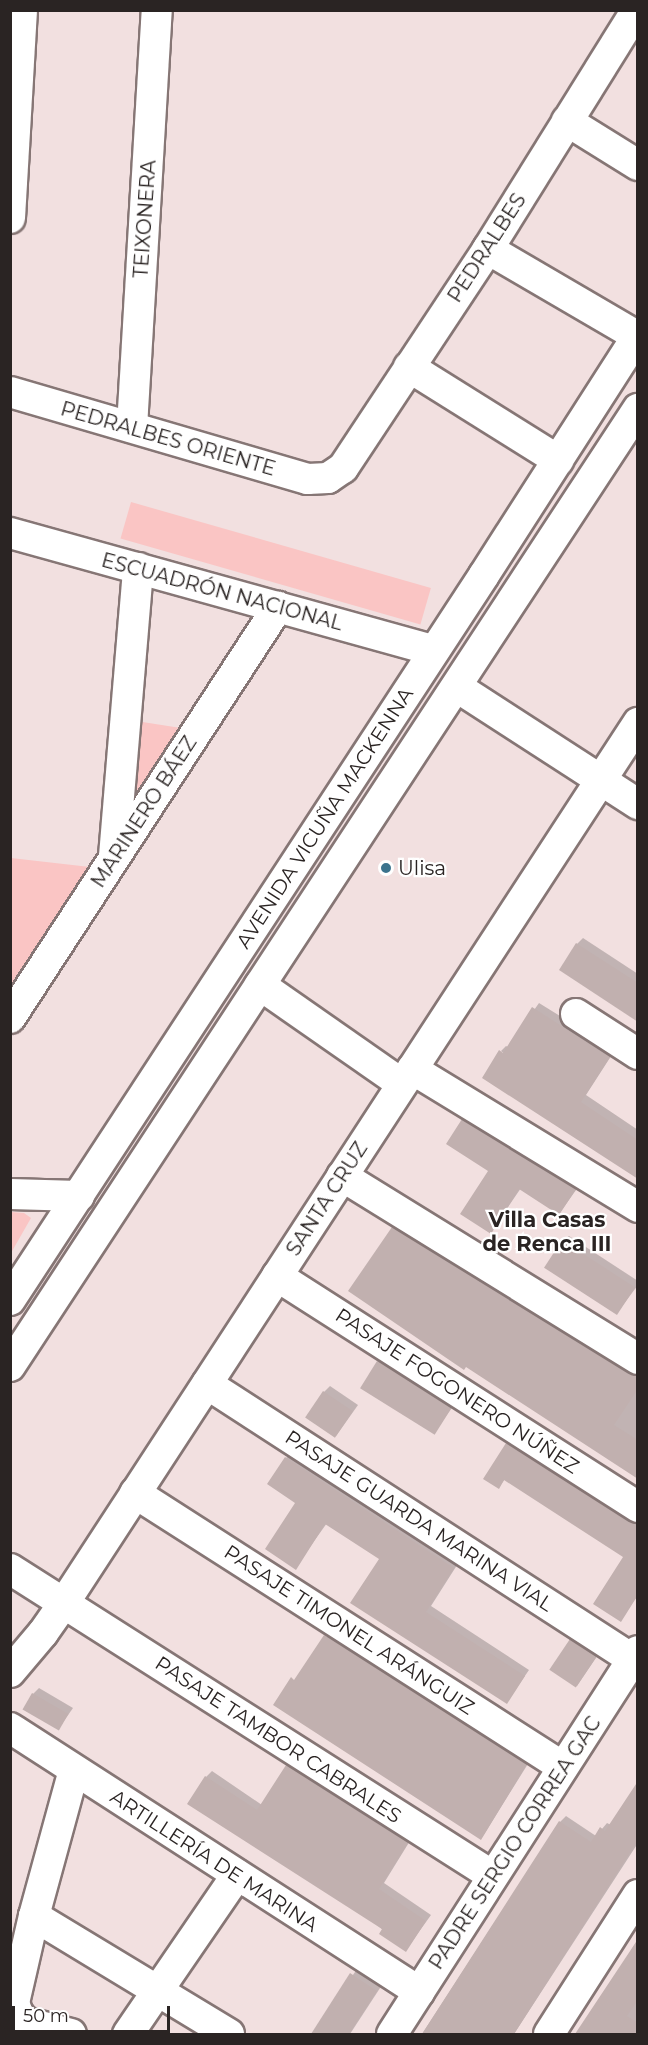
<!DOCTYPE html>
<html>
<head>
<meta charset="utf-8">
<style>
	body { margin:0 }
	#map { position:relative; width:648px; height:2045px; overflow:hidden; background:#f2e0e0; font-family:Montserrat,sans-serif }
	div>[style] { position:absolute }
	.green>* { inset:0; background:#fac5c4; transform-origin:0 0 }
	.shadow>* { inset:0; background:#0003; transform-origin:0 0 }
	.building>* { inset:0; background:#c1b0af; transform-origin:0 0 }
	.roads { filter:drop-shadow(2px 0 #867675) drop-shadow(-2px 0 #867675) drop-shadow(0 2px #867675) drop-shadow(0 -2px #867675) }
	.minor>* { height:30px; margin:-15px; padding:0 15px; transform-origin:15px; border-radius:15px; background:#fff }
	.dots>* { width:16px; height:16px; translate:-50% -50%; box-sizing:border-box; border:3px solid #fff; border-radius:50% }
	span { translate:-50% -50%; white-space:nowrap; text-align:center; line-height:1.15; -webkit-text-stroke:4.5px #fff; paint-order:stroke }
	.street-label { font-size:20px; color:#2a2423 }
	.poi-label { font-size:20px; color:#2a2423 }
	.left { translate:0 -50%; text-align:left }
	.neighbourhood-label { font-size:21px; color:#2a2423; font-weight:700 }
	.frame { position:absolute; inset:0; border:12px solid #2a2423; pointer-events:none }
	.scale { position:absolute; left:12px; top:2006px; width:158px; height:27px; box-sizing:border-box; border:3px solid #2a2423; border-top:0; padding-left:8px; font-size:18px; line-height:21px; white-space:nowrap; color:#2a2423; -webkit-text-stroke:4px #fff; paint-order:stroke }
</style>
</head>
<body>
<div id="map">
	<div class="green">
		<div style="left:131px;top:502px;width:312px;height:38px;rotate:16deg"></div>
		<div style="clip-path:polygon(136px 721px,181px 728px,123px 815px)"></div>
		<div style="clip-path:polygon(11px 858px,90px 867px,11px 989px,10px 858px)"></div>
		<div style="clip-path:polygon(11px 1212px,24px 1213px,31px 1218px,11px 1253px)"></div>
	</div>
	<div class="shadow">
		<div style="clip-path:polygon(583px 938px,638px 974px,638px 1014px,577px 944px)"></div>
		<div style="clip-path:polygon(539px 1003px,615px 1050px,586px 1095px,638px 1130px,638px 1177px,501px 1051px,506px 1046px,508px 1047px)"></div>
		<div style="clip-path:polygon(468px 1115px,581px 1183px,559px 1214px,521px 1188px,491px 1232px,490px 1171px,463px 1120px)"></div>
		<div style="clip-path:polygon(399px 1222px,638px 1369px,638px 1477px,393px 1228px)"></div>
		<div style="clip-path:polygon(569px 1236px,638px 1281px,638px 1285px,617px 1313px,563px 1241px)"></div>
		<div style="clip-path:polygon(384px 1356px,456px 1402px,434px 1433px,378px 1362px)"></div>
		<div style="clip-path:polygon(330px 1386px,358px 1405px,336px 1436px,324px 1392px)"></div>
		<div style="clip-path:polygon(513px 1438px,638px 1518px,638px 1595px,620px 1620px,624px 1556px,505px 1479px,499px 1487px,507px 1444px)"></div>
		<div style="clip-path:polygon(292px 1452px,459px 1562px,431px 1606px,529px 1670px,507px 1702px,352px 1602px,381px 1558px,327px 1523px,295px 1568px,297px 1502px,286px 1458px)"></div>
		<div style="left:331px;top:1630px;width:238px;height:93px;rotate:32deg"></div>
		<div style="clip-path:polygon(577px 1634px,601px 1650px,577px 1686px,571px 1640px)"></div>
		<div style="clip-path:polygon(39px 1688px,73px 1708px,59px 1728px,33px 1694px)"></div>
		<div style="clip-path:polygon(293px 1760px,413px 1836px,384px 1883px,431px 1915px,406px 1950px,206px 1777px,212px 1771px,262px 1805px)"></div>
		<div style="clip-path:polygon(638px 1784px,638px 1843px,514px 2034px,422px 2034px,560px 1822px,566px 1816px,596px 1836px,607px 1823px,611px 1825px)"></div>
		<div style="clip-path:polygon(638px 1939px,638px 2034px,577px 2034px,605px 1993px)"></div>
		<div style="clip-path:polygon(357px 1969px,382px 1985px,350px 2034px,313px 2034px)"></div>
	</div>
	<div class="building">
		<div style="clip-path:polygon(576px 943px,638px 983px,638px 1022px,559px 970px)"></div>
		<div style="clip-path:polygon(532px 1007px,610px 1057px,581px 1102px,638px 1140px,638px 1179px,482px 1078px,499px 1050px,503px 1053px)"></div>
		<div style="clip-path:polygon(462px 1119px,576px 1189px,559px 1215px,519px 1189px,491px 1234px,460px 1214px,488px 1171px,446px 1144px)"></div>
		<div style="clip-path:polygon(392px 1227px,638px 1378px,638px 1389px,614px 1425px,638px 1440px,638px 1479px,466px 1367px,464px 1370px,348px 1291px)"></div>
		<div style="left:562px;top:1240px;width:87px;height:33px;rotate:33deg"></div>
		<div style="left:377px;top:1361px;width:88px;height:32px;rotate:32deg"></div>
		<div style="left:323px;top:1391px;width:36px;height:32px;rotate:34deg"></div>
		<div style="clip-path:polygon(506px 1443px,638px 1527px,638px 1595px,621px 1622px,593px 1604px,623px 1557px,504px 1480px,499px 1489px,483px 1479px)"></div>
		<div style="clip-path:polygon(285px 1457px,454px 1568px,426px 1612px,525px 1676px,507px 1704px,350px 1603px,379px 1559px,325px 1524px,296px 1570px,265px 1549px,295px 1503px,267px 1484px)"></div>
		<div style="clip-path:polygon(324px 1635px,527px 1764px,481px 1840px,273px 1705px,291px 1677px,294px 1680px)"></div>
		<div style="left:570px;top:1639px;width:32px;height:37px;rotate:34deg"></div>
		<div style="left:32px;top:1693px;width:42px;height:19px;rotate:30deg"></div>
		<div style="clip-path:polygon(286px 1765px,408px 1843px,379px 1889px,426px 1921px,406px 1952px,379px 1934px,382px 1929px,187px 1804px,205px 1776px,257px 1810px)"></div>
		<div style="clip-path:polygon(638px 1781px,638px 1840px,514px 2034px,422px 2034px,559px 1821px,591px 1842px,600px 1827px,605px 1831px)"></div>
		<div style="clip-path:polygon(638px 1939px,638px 2000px,627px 2016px,638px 2023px,638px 2034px,575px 2034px)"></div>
		<div style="clip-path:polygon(350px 1973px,377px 1991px,349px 2034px,311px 2034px)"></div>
	</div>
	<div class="roads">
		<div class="minor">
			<div style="left:567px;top:121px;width:84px;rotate:31.8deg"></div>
			<div style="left:10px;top:218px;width:208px;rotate:-86.7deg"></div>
			<div style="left:488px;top:249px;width:173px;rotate:30.3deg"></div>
			<div style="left:409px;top:367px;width:176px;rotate:32deg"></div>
			<div style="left:10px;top:392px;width:310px;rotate:16.3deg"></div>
			<div style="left:308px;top:479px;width:20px;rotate:-3deg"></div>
			<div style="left:328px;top:478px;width:18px;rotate:-34deg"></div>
			<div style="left:343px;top:468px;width:263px;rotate:-56.5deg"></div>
			<div style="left:488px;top:249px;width:282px;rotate:-58.1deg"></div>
			<div style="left:132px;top:427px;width:418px;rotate:-86.6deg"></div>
			<div style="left:10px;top:533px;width:439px;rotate:15.5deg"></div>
			<div style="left:457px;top:687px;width:216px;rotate:32.9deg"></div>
			<div style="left:114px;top:856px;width:289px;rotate:-85.2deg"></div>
			<div style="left:260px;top:985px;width:173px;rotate:34.9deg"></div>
			<div style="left:576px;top:1014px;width:74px;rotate:32.8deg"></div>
			<div style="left:10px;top:1018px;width:491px;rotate:-56.9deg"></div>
			<div style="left:412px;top:1069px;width:265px;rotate:31.4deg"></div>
			<div style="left:342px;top:1176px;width:348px;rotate:31.7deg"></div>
			<div style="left:10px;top:1194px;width:69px;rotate:1.7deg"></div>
			<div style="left:277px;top:1276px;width:429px;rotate:32.6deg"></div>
			<div style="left:10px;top:1300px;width:866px;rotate:-56.82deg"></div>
			<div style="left:484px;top:575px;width:285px;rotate:-57.3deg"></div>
			<div style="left:10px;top:1366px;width:1145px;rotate:-56.73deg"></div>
			<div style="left:207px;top:1384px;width:506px;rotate:32.91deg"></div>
			<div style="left:135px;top:1493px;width:508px;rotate:32.63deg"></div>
			<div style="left:10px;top:1569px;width:572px;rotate:32.44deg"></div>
			<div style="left:10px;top:1672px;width:51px;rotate:-49.8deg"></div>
			<div style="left:43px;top:1633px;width:37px;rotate:-55deg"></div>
			<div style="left:64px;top:1603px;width:1051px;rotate:-56.88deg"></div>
			<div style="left:10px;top:1728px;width:487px;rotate:32.8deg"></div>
			<div style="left:34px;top:1916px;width:228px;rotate:31.2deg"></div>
			<div style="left:71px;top:2034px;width:48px;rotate:-165.4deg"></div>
			<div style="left:25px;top:2022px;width:11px;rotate:-131deg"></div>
			<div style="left:18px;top:2014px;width:12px;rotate:-110deg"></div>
			<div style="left:14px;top:2003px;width:89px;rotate:-77.1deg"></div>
			<div style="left:34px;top:1916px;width:151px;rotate:-74.7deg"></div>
			<div style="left:128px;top:2034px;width:193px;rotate:-55.6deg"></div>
			<div style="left:392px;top:2034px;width:455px;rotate:-57.3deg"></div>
			<div style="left:549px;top:2034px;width:165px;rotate:-57.4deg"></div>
		</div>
	</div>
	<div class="dots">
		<div style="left:386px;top:868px;background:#3b738d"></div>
	</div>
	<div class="street-label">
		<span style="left:145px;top:219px;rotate:-86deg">TEIXONERA</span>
		<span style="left:487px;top:248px;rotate:-57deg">PEDRALBES</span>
		<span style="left:168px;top:439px;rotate:16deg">PEDRALBES ORIENTE</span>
		<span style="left:222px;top:592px;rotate:15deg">ESCUADRÓN NACIONAL</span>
		<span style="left:144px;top:812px;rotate:-57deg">MARINERO BÁEZ</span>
		<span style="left:325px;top:818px;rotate:-57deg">AVENIDA VICUÑA MACKENNA</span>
		<span style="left:327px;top:1199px;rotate:-57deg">SANTA CRUZ</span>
		<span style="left:457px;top:1391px;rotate:33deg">PASAJE FOGONERO NÚÑEZ</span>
		<span style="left:419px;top:1521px;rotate:33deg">PASAJE GUARDA MARINA VIAL</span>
		<span style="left:349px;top:1630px;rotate:33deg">PASAJE TIMONEL ARÁNGUIZ</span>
		<span style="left:278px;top:1740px;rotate:33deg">PASAJE TAMBOR CABRALES</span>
		<span style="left:515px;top:1843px;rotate:-57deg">PADRE SERGIO CORREA GAC</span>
		<span style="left:214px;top:1861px;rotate:33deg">ARTILLERÍA DE MARINA</span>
	</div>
	<div class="poi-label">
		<span class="left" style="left:398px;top:868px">Ulisa</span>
	</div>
	<div class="neighbourhood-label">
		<span style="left:547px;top:1232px">Villa Casas<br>de Renca III</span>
	</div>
	<div class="frame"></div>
	<div class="scale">50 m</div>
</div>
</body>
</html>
